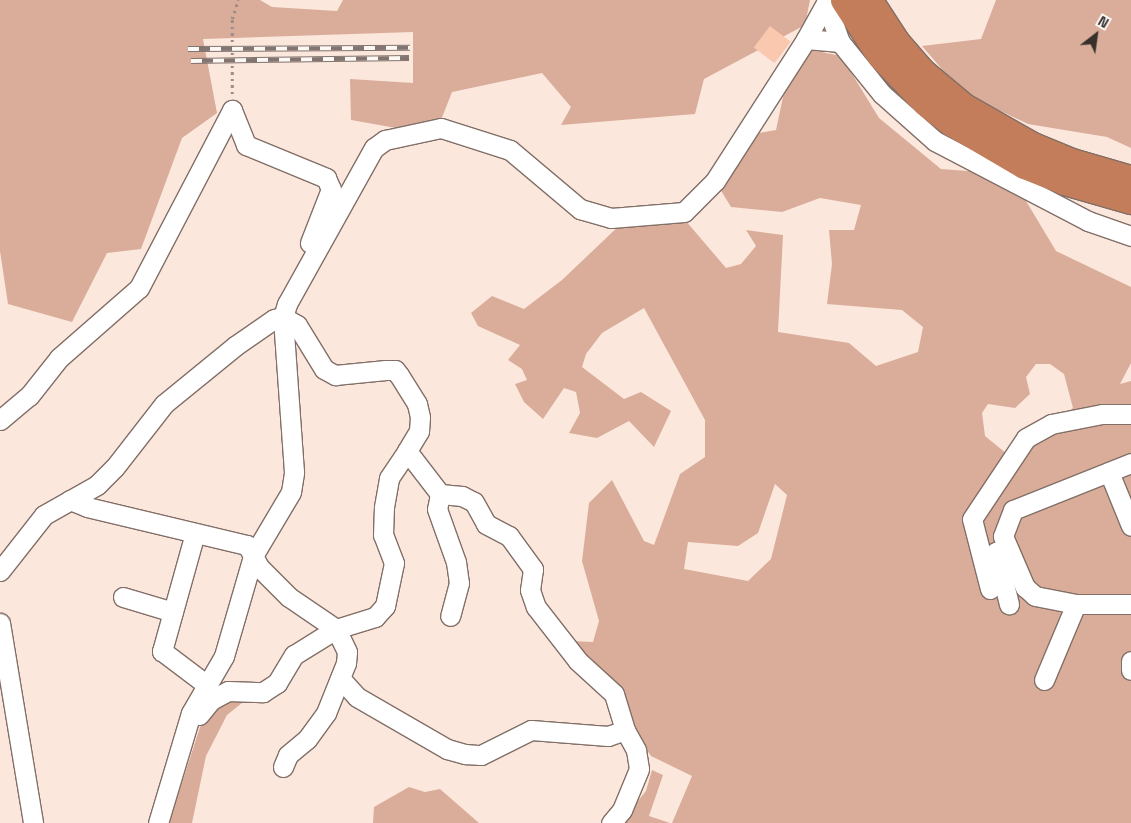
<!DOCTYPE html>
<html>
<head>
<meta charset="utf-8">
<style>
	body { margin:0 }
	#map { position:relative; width:1131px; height:823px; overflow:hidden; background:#fce7dd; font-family:"Space Grotesk",sans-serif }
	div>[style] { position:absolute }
	.green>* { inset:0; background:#d9ad99 }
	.building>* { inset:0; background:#fac7af; transform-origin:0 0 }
	.path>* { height:2.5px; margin-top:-1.25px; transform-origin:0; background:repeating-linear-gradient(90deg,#9b8c86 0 2.5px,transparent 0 6.5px) }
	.roads { filter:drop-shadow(1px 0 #826f67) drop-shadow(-1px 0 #826f67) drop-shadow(0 1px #826f67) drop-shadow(0 -1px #826f67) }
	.minor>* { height:19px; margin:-9.5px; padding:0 9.5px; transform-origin:9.5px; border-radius:9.5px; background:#fff }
	.highway>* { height:28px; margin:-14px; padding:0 14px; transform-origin:14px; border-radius:14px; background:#c47d5b }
	.rail>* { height:5.5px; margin-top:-2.75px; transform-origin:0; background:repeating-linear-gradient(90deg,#fcf8f6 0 11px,#827570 0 22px); box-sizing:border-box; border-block:1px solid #827570 }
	span { translate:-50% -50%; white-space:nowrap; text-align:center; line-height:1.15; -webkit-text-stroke:4px #fcf8f6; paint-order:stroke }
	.north { position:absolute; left:1071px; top:10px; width:50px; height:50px; -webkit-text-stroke:4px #fcf8f6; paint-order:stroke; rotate:30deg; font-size:14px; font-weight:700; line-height:20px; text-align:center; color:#38302d }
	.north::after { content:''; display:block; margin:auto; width:18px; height:22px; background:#38302d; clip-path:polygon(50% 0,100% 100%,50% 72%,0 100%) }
</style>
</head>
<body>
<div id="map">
	<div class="green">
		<div style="clip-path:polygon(0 0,260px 0,272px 7px,337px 11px,343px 0,810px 0,805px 25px,704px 79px,695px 114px,561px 125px,571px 107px,542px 73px,452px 92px,441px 120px,396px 128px,351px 120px,350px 79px,413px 83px,413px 32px,203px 39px,217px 113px,182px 138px,141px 249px,107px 253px,72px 322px,8px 304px,0 251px)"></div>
		<div style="clip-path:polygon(996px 0,1131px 0,1131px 148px,1107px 137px,1028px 124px,979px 101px,947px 75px,922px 46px,981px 39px)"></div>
		<div style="clip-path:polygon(evenodd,807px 49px,841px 56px,879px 118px,941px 169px,981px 172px,1020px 191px,1056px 251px,1131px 287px,1131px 363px,1120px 384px,1131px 381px,1131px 823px,672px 823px,692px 776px,651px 756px,630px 725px,625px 695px,583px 657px,572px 641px,593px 642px,599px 621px,582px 561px,589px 503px,612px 480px,644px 541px,654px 545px,680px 474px,705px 457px,705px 420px,644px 308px,602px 333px,586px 354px,582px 367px,624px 399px,641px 392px,671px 411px,654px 447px,629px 421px,597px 438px,569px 433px,580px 413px,576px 392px,564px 388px,543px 419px,524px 402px,515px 384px,527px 380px,522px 369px,508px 360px,520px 345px,478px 326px,471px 313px,492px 296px,524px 309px,562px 280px,623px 222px,685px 220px,726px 268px,741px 264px,756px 246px,746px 230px,783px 235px,778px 332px,849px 343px,876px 366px,918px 352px,923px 327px,902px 310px,827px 304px,832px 264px,829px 230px,854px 230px,861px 205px,820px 198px,782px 212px,731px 207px,720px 189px,759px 133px,776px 130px,783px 97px,807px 49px,1036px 364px,1050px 364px,1064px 374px,1073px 408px,1007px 454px,985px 436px,982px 413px,988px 404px,1015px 408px,1030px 394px,1026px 377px,1036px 364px,807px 49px,775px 484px,787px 495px,771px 559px,748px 581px,684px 569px,688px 542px,738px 546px,758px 533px,775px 484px)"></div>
		<div style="clip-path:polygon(231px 697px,247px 699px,227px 715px,206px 756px,192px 823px,169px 823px,200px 727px,216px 704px)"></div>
		<div style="clip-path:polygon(652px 770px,663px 775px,649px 816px,670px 823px,620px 823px,646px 791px)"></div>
		<div style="clip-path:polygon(409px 787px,425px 792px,440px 789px,479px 823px,373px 823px,374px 807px)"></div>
	</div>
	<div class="building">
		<div style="left:770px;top:26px;width:26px;height:27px;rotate:37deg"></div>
	</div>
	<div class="path">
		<div style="left:232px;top:94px;width:75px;rotate:-90deg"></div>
		<div style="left:232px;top:19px;width:20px;rotate:-72deg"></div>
	</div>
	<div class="roads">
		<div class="minor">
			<div style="left:826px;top:3px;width:41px;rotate:70.3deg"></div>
			<div style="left:840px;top:42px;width:67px;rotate:51.1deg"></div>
			<div style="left:882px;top:94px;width:71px;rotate:41.6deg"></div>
			<div style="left:935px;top:141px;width:173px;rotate:27.6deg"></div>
			<div style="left:1088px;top:221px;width:46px;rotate:19.2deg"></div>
			<div style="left:806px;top:39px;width:41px;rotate:-60.9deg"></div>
			<div style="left:0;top:420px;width:38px;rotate:-40deg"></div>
			<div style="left:29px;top:396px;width:48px;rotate:-51.7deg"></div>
			<div style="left:59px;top:358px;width:106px;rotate:-41.2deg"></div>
			<div style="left:139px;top:288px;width:201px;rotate:-62.4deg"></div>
			<div style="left:232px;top:110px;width:38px;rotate:68deg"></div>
			<div style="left:246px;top:145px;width:87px;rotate:22.4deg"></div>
			<div style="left:326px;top:178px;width:12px;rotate:66deg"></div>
			<div style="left:331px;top:189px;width:58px;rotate:111.3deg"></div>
			<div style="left:1131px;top:463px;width:127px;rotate:158.3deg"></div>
			<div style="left:1013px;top:510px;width:28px;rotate:111deg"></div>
			<div style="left:1003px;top:536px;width:56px;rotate:66.7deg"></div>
			<div style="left:1025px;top:587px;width:13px;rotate:42deg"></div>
			<div style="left:1035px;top:596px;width:42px;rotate:11deg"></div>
			<div style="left:1076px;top:604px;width:55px"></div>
			<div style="left:1109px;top:472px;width:58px;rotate:67.8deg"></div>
			<div style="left:440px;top:494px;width:15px;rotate:101deg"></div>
			<div style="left:437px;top:509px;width:56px;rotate:70.3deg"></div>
			<div style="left:456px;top:562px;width:21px;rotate:82deg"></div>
			<div style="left:459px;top:583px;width:34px;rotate:105deg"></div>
			<div style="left:70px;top:500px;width:18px;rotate:22deg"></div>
			<div style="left:87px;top:507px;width:164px;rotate:13.4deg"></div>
			<div style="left:247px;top:545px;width:26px;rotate:61deg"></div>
			<div style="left:260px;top:568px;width:41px;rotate:45deg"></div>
			<div style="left:289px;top:597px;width:57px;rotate:34.2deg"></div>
			<div style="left:336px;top:629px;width:41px;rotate:-17.1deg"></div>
			<div style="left:375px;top:617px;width:15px;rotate:-48deg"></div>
			<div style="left:385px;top:606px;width:44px;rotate:-78.2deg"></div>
			<div style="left:394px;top:563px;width:30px;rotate:-111deg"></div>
			<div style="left:383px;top:535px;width:28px;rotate:-88deg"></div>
			<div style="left:384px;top:507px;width:29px;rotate:-80deg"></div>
			<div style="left:389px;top:478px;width:32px;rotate:-56deg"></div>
			<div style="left:195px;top:533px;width:123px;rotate:105.6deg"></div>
			<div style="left:162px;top:651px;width:56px;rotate:37.1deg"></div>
			<div style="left:1007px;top:547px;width:12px;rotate:156deg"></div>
			<div style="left:996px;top:552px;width:54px;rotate:76deg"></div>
			<div style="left:0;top:571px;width:71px;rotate:-51.8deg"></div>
			<div style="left:44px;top:515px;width:61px;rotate:-29.5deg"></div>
			<div style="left:97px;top:485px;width:25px;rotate:-45deg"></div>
			<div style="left:115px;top:467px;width:80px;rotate:-52.1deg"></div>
			<div style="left:164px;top:404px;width:92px;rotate:-39.2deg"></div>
			<div style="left:235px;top:346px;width:47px;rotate:-34.7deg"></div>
			<div style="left:274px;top:319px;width:9px;rotate:-13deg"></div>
			<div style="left:283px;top:317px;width:16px;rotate:30deg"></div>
			<div style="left:297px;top:325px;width:52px;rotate:58.5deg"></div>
			<div style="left:324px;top:369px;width:13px;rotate:29deg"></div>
			<div style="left:335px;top:375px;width:51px;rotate:-5.6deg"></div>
			<div style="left:386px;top:370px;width:9px"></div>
			<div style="left:395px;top:370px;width:6px;rotate:51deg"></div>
			<div style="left:399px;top:375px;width:34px;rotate:58deg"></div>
			<div style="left:417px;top:404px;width:13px;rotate:77deg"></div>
			<div style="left:420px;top:417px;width:14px;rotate:94deg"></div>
			<div style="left:419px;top:431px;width:23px;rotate:121deg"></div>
			<div style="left:407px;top:451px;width:54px;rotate:52.5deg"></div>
			<div style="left:440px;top:494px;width:22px;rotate:5deg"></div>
			<div style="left:462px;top:496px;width:13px;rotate:27deg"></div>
			<div style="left:474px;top:502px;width:25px;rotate:61deg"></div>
			<div style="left:486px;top:524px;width:26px;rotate:28deg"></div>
			<div style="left:509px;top:536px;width:41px;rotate:54deg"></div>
			<div style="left:533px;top:569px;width:21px;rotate:98deg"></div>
			<div style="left:530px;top:590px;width:18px;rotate:71deg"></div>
			<div style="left:536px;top:607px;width:68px;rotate:52.1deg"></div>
			<div style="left:578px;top:661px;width:49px;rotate:42.5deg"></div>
			<div style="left:614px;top:694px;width:38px;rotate:73deg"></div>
			<div style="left:625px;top:730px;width:23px;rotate:61deg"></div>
			<div style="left:636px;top:750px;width:19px;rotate:81deg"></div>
			<div style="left:639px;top:769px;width:44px;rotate:112.5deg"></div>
			<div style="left:622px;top:810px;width:17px;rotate:130deg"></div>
			<div style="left:990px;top:589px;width:72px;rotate:-104.4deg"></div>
			<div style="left:972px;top:519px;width:97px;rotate:-56.3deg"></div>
			<div style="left:1026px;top:438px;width:29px;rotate:-29deg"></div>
			<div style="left:1051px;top:424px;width:52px;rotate:-11.1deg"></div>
			<div style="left:1102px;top:414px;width:29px"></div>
			<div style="left:123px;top:597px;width:52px;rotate:16.7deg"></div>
			<div style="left:0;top:623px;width:203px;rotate:80.6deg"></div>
			<div style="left:1131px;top:661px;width:9px;rotate:90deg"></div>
			<div style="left:340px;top:678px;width:25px;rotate:48deg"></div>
			<div style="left:357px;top:697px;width:104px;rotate:30deg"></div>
			<div style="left:447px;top:749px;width:19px;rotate:16deg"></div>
			<div style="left:465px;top:754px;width:16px;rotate:4deg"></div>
			<div style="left:481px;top:755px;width:56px;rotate:-26.6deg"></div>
			<div style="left:531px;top:730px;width:77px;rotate:4.5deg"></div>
			<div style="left:608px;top:736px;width:18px;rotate:-19deg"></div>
			<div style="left:1044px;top:680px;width:82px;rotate:-67.2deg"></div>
			<div style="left:199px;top:715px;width:19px;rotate:-51deg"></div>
			<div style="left:211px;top:700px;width:19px;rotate:-28deg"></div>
			<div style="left:228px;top:691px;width:35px;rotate:2deg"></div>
			<div style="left:263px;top:692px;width:17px;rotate:-33deg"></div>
			<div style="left:277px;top:683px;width:33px;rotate:-59deg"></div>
			<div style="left:294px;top:655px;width:49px;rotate:-31.8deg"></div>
			<div style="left:336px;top:629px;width:25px;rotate:64deg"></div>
			<div style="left:347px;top:652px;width:11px;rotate:95deg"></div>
			<div style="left:346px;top:663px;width:54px;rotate:111.8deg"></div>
			<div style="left:326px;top:713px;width:32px;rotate:126deg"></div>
			<div style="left:307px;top:739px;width:25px;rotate:140deg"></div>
			<div style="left:288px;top:755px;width:13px;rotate:113deg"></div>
			<div style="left:158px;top:823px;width:115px;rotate:-73.3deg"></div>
			<div style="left:191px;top:713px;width:66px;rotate:-59.9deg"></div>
			<div style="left:224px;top:656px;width:104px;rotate:-73.8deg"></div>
			<div style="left:253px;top:556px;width:74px;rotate:-59.3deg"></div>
			<div style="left:291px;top:492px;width:20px;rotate:-81deg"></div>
			<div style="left:294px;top:472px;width:155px;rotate:-94.1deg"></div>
			<div style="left:283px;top:317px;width:14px;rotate:-73deg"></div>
			<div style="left:287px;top:304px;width:179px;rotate:-60.9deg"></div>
			<div style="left:374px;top:148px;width:14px;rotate:-36deg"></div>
			<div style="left:385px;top:140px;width:57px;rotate:-12.1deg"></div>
			<div style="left:441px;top:128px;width:72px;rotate:17.7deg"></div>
			<div style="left:510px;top:150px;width:92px;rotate:40.1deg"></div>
			<div style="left:580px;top:209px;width:32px;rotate:16deg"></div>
			<div style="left:611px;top:218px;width:73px;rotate:-4.7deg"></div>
			<div style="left:684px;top:212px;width:44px;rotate:-45deg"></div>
			<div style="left:715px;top:181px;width:169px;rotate:-57.3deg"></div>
			<div style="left:806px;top:39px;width:34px;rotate:5deg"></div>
		</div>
		<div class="highway">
			<div style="left:845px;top:0;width:66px;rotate:56.8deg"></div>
			<div style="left:881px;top:55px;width:66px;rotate:46.2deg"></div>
			<div style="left:927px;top:103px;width:33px;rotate:38deg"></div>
			<div style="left:953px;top:123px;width:83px;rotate:30.3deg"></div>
			<div style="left:1025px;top:165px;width:43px;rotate:21.8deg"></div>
			<div style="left:1065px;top:181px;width:69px;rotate:16.1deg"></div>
			<div style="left:868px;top:0;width:51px;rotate:56.9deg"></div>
			<div style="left:896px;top:43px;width:38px;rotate:49deg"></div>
			<div style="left:921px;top:72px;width:56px;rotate:39.9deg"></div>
			<div style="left:964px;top:108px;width:79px;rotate:29.5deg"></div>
			<div style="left:1033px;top:147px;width:42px;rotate:22.3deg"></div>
			<div style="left:1072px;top:163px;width:61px;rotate:16.1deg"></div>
		</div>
	</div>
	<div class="rail">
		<div style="left:188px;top:49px;width:222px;rotate:-0.3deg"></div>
		<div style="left:191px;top:61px;width:218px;rotate:-0.8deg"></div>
	</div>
	<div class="north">N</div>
</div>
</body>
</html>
